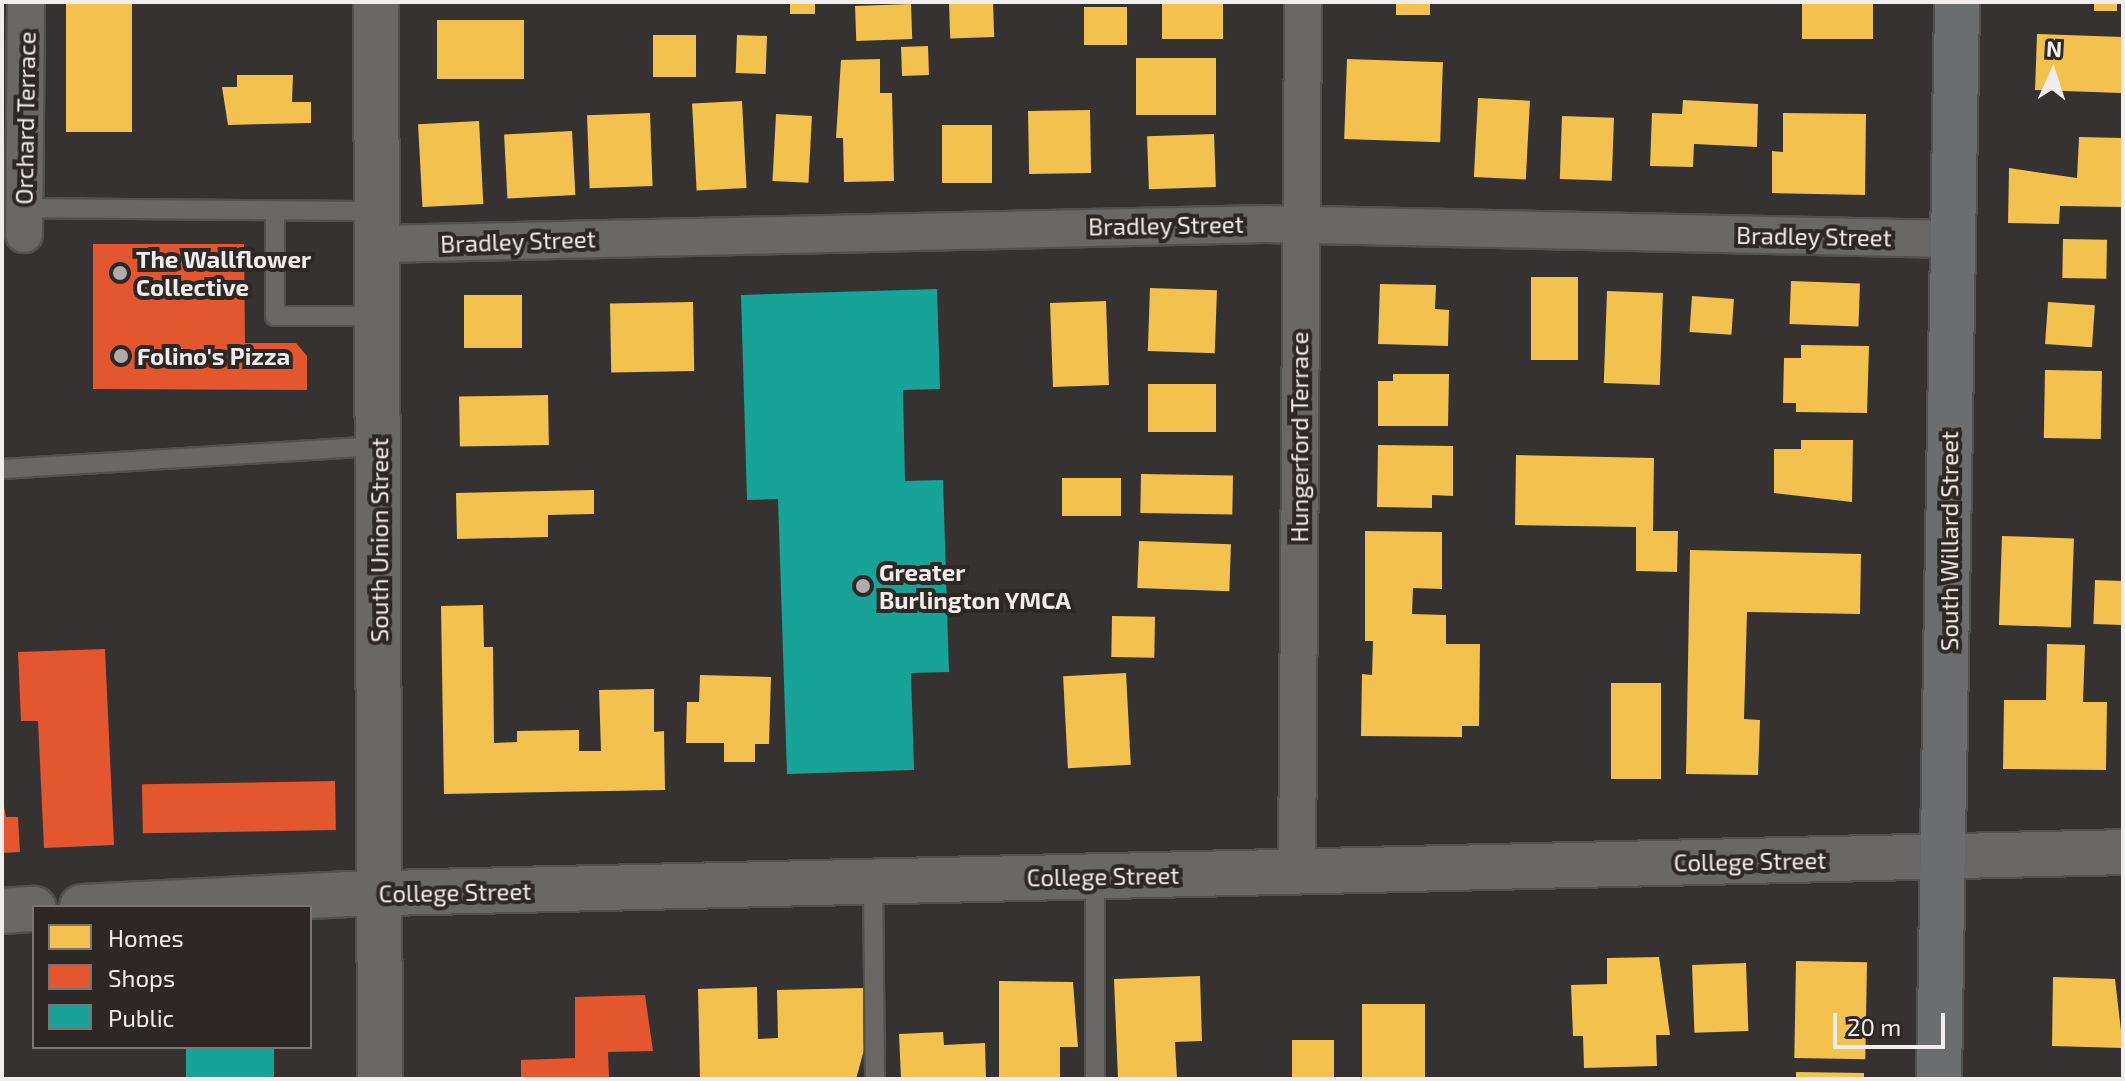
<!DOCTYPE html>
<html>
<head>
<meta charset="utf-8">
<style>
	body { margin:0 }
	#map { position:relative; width:2125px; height:1081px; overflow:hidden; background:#353231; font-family:"Exo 2",sans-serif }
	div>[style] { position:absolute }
	.homes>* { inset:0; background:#f2c14e; transform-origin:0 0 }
	.shops>* { inset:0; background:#e4572e; transform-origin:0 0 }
	.public>* { inset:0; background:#17a398; transform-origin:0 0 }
	.roads { filter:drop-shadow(2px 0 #535150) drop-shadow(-2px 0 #535150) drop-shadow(0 2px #535150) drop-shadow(0 -2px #535150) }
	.service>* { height:18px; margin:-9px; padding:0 9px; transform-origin:9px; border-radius:9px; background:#6a6867 }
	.minor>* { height:36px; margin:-18px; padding:0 18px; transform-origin:18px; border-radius:18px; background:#6a6867 }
	.tertiary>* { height:44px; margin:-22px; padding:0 22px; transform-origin:22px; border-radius:22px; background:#6a6867 }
	.secondary>* { height:44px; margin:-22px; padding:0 22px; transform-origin:22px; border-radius:22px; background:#6a6867 }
	.primary>* { height:44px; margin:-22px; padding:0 22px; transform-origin:22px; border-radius:22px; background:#6c6d6f }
	.dots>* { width:22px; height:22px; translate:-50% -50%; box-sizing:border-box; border:4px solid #2d2725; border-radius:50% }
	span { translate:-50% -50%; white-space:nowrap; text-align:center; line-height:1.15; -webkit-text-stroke:8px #2d2725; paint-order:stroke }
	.street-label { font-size:24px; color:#f1edec }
	.poi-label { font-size:24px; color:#f1edec; font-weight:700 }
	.left { translate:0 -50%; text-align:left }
	.frame { position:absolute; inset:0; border:4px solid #f1edec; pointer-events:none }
	.legend { position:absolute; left:32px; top:905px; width:280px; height:144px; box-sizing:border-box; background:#2d2725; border:2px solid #7b7675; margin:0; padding:10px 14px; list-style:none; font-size:24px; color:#f1edec }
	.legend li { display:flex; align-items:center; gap:16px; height:40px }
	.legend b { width:40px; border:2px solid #7b7675 }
	.north { position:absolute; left:2013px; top:32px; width:80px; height:80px; -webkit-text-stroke:6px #2d2725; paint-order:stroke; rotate:3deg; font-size:22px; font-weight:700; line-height:32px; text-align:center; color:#f1edec }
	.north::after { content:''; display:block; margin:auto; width:28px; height:36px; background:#f1edec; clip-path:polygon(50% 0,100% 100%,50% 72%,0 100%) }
	.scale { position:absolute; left:1833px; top:1013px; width:112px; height:36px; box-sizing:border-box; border:4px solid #f1edec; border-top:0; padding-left:10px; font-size:24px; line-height:28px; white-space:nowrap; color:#f1edec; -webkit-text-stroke:6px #2d2725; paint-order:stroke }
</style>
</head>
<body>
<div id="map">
	<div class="homes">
		<div style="left:66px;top:2px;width:66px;height:130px"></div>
		<div style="left:790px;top:2px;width:25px;height:12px"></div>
		<div style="left:993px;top:2px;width:35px;height:44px;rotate:88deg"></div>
		<div style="left:1162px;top:2px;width:61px;height:37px"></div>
		<div style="left:1396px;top:2px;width:34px;height:13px"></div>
		<div style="left:1802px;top:2px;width:71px;height:37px"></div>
		<div style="left:2094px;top:2px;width:23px;height:9px"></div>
		<div style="left:911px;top:4px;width:35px;height:56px;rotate:88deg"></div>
		<div style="left:1084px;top:7px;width:43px;height:38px"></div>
		<div style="left:437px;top:20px;width:87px;height:59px"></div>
		<div style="left:2037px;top:34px;width:86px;height:56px;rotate:2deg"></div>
		<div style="left:653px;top:35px;width:43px;height:42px"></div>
		<div style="left:737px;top:35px;width:30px;height:38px;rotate:2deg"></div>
		<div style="left:928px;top:46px;width:29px;height:27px;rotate:88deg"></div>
		<div style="left:1136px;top:58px;width:80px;height:57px"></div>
		<div style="clip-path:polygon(880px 59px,880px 93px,892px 93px,894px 181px,844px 182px,843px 138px,836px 138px,841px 60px)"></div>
		<div style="left:1347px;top:59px;width:96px;height:80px;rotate:2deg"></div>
		<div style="clip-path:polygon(237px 75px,293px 75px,292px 102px,311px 102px,311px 123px,228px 125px,222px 87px,237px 87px)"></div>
		<div style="left:1478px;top:98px;width:52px;height:79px;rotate:3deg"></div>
		<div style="clip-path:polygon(1683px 100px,1758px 104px,1757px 147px,1694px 144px,1693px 167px,1650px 166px,1652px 113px,1682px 114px)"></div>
		<div style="left:742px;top:101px;width:87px;height:50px;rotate:87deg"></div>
		<div style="left:1090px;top:110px;width:63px;height:62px;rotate:89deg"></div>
		<div style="left:650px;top:113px;width:73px;height:63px;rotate:88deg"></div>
		<div style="clip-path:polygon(1783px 113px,1866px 114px,1865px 195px,1772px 193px,1772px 151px,1783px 152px)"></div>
		<div style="left:776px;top:114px;width:36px;height:67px;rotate:3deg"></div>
		<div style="left:1562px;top:116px;width:52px;height:63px;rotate:2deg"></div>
		<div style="left:479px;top:121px;width:83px;height:61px;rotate:87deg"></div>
		<div style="left:942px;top:125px;width:50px;height:58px"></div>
		<div style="left:572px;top:131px;width:64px;height:68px;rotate:87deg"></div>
		<div style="left:1214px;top:134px;width:53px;height:67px;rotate:88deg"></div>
		<div style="clip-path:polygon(2079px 137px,2123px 138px,2123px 207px,2060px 206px,2059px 224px,2008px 223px,2009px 168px,2077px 178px)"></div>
		<div style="left:2063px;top:239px;width:44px;height:39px;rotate:1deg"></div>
		<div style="left:1531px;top:277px;width:47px;height:83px"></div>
		<div style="left:1791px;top:281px;width:69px;height:43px;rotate:2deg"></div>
		<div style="clip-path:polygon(1380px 284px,1436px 285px,1435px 309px,1449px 310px,1448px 346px,1378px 344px)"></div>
		<div style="left:1150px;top:288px;width:67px;height:63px;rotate:2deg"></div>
		<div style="left:1607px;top:291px;width:56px;height:92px;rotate:2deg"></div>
		<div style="left:522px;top:295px;width:53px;height:58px;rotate:90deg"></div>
		<div style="left:1692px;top:296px;width:42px;height:36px;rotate:4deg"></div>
		<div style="left:1106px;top:301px;width:84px;height:56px;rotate:88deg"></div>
		<div style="left:693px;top:302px;width:69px;height:83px;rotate:89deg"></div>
		<div style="left:2048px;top:302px;width:47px;height:42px;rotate:4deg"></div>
		<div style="clip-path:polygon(1801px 345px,1869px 346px,1867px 413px,1796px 412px,1796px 403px,1783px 403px,1784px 358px,1801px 358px)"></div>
		<div style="left:2045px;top:370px;width:57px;height:68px;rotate:1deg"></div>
		<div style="clip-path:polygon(1393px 374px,1449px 374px,1448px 426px,1378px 426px,1378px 381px,1393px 381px)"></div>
		<div style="left:1148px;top:384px;width:68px;height:48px"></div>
		<div style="left:548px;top:395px;width:50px;height:89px;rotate:89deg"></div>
		<div style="clip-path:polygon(1801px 440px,1853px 440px,1852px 502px,1774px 493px,1774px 449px,1801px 449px)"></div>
		<div style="clip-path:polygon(1378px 445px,1453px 446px,1453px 496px,1432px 495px,1432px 508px,1377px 507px)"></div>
		<div style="clip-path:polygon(1516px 455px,1654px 458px,1653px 531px,1678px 531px,1677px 572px,1636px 571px,1636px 527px,1515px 525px)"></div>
		<div style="left:1141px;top:474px;width:92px;height:39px;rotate:1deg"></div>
		<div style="left:1121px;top:478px;width:38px;height:59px;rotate:90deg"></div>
		<div style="clip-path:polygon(594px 490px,594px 514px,548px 515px,548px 537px,457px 539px,456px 493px)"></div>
		<div style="clip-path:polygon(1365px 531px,1442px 532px,1442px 589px,1413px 588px,1412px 614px,1446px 615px,1446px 644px,1480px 644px,1479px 726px,1462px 726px,1462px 737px,1361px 736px,1362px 674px,1372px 675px,1373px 641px,1365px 641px)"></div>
		<div style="left:2002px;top:536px;width:72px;height:89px;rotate:2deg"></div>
		<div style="left:1139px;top:541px;width:92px;height:47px;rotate:2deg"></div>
		<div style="clip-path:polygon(1690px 550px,1861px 554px,1860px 614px,1747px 612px,1744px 719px,1760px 720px,1758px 775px,1686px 774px)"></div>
		<div style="left:2095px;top:580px;width:28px;height:44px;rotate:2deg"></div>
		<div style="clip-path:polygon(483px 605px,484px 647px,493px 647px,494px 743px,517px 742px,517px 731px,579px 730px,579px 751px,601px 751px,599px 690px,654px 689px,654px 732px,664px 731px,665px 790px,444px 794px,441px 606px)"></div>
		<div style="left:1112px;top:616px;width:43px;height:41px;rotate:1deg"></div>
		<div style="clip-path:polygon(2047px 644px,2085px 645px,2083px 702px,2107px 702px,2106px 770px,2003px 769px,2004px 700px,2046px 700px)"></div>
		<div style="left:1126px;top:673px;width:92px;height:63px;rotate:87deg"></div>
		<div style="clip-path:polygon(700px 675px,771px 677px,769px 744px,755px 744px,755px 762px,724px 762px,724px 743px,686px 743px,687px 702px,699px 702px)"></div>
		<div style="left:1611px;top:683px;width:50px;height:96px"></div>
		<div style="clip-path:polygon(1659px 957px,1670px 1035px,1656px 1035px,1657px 1066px,1584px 1068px,1583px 1036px,1573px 1036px,1571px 985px,1607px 984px,1607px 958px)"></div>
		<div style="left:1796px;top:961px;width:71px;height:97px;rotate:1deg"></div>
		<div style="left:1746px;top:963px;width:68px;height:54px;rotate:88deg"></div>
		<div style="clip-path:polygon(1200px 976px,1202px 1041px,1175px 1042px,1177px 1079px,1118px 1079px,1114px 979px)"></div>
		<div style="clip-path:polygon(2053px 977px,2115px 979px,2123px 1048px,2052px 1046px)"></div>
		<div style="clip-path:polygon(999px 981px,1073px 982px,1078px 1047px,1060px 1047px,1060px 1079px,999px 1079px)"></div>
		<div style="clip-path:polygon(757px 987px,758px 1039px,778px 1038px,777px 990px,863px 988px,874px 1050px,864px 1050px,856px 1079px,700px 1079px,698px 989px)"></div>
		<div style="left:1362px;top:1004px;width:63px;height:75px"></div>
		<div style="clip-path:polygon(943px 1032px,944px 1045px,985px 1043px,986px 1079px,901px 1079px,899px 1034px)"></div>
		<div style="left:1292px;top:1040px;width:42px;height:39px"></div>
		<div style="clip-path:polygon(1796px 1072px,1864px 1073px,1864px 1079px,1796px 1079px)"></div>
	</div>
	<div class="shops">
		<div style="clip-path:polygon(93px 244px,244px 244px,245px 343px,296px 343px,307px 356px,307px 390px,93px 389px)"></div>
		<div style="clip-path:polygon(105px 649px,114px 845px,44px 848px,38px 721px,21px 721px,18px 652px)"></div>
		<div style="left:335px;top:781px;width:49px;height:193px;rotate:89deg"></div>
		<div style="clip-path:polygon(2px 796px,6px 817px,18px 817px,20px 852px,2px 853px)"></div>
		<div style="clip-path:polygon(645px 995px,653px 1051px,608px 1052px,609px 1079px,521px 1079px,521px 1060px,575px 1058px,575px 997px)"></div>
	</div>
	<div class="public">
		<div style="clip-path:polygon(937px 289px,940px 389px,903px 390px,905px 481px,943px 480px,949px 672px,911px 673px,914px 770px,787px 774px,778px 499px,747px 500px,741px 295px)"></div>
		<div style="left:186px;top:1047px;width:88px;height:32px"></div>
	</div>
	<div class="roads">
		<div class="service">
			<div style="left:24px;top:208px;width:353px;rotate:0.5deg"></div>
			<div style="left:275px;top:211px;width:105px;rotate:90deg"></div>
			<div style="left:275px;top:316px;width:104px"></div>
			<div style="left:2px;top:469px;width:378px;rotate:-3.5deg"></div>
			<div style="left:873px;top:882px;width:197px;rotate:89.4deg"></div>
			<div style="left:1095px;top:1079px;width:202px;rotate:-90deg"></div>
		</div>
		<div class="minor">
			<div style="left:24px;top:234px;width:232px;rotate:-89.5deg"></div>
			<div style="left:380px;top:244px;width:885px;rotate:-1.29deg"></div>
			<div style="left:1265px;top:224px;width:687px;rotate:1.25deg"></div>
			<div style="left:1297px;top:872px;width:870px;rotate:-89.6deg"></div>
		</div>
		<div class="tertiary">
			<div style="left:82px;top:907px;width:263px;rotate:-2.8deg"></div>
			<div style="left:345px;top:894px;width:1778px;rotate:-1.35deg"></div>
			<div style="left:2px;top:911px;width:32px;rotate:-4deg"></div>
		</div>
		<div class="secondary">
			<div style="left:376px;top:2px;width:1077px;rotate:89.79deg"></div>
		</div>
		<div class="primary">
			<div style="left:1939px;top:1079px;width:1077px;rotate:-89.04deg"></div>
		</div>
	</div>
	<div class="dots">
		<div style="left:120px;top:273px;background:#afacab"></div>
		<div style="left:121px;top:356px;background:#afacab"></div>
		<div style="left:863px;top:586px;background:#afacab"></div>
	</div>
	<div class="street-label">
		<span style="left:25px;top:118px;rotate:-89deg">Orchard Terrace</span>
		<span style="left:1166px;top:225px;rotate:-1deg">Bradley Street</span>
		<span style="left:1814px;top:236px;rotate:1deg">Bradley Street</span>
		<span style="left:518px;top:241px;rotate:-2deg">Bradley Street</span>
		<span style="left:1299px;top:437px;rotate:-90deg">Hungerford Terrace</span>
		<span style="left:379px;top:540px;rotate:-90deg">South Union Street</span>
		<span style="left:1949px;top:541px;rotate:-90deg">South Willard Street</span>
		<span style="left:1750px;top:861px;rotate:-1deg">College Street</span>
		<span style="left:1103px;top:876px;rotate:-1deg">College Street</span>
		<span style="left:455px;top:892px;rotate:-1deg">College Street</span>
	</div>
	<div class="poi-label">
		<span class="left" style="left:136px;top:273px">The Wallflower<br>Collective</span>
		<span class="left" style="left:137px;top:356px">Folino's Pizza</span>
		<span class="left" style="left:879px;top:586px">Greater<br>Burlington YMCA</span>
	</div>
	<div class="frame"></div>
	<ul class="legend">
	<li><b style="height:22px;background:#f2c14e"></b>Homes</li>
	<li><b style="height:22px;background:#e4572e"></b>Shops</li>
	<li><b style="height:22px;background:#17a398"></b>Public</li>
	</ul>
	<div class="north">N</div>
	<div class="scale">20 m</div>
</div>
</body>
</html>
